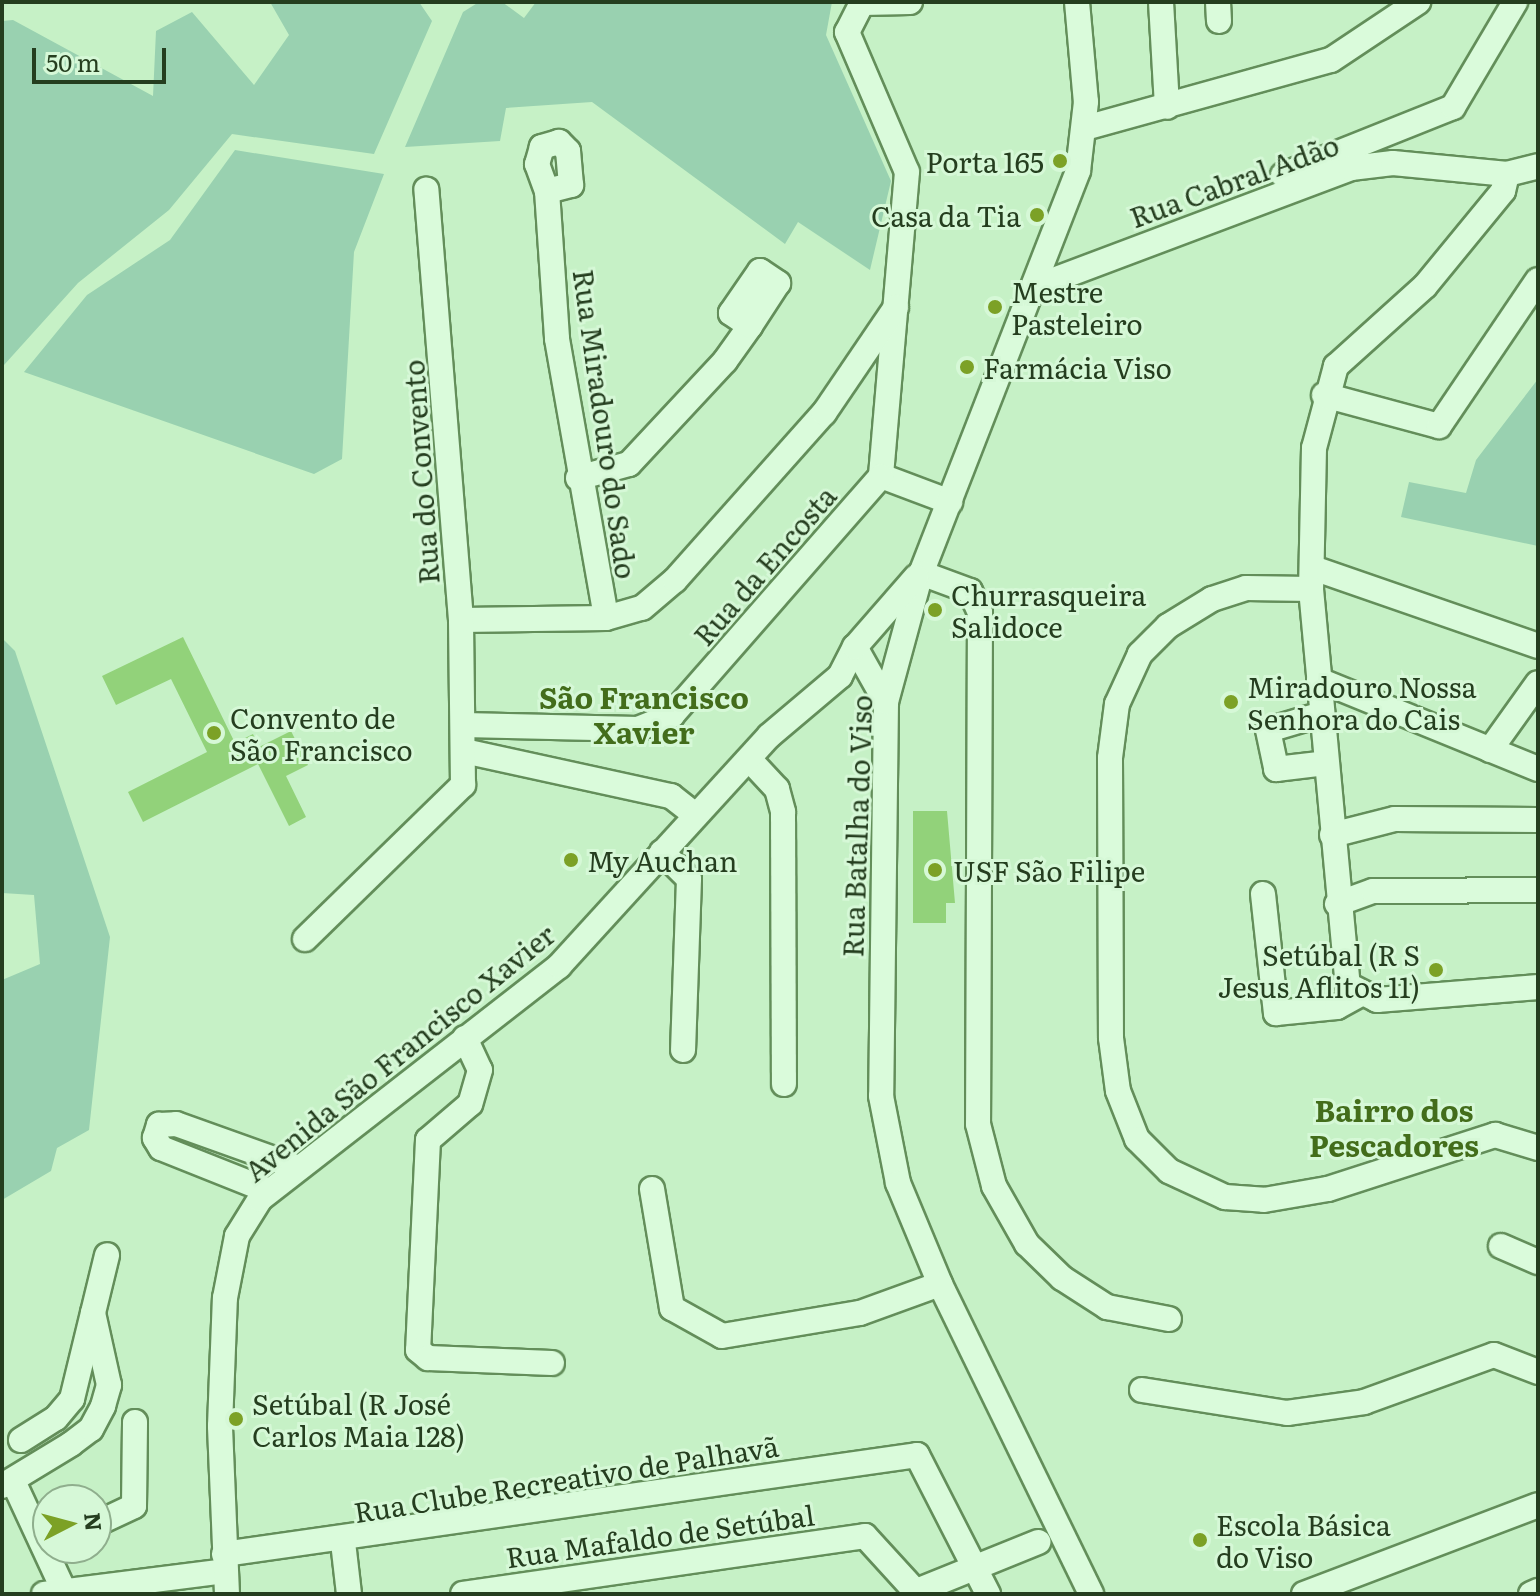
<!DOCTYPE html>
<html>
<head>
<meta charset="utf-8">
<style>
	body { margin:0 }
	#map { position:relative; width:1540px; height:1596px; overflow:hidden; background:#c6f1c6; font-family:Literata,serif }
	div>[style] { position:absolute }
	.green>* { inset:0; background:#99d1b0 }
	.building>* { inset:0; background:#92d27a }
	.roads { filter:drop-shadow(2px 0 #638e5a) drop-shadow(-2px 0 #638e5a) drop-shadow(0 2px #638e5a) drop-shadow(0 -2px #638e5a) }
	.minor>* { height:24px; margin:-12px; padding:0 12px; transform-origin:12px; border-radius:12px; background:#dafbdb }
	.dots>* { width:22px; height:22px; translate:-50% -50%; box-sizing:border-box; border:4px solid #d6f8d7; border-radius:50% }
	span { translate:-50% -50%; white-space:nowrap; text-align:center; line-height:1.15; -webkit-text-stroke:6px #d6f8d7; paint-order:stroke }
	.poi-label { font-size:28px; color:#253e1f }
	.right { translate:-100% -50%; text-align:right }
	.left { translate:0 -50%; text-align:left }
	.street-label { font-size:28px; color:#253e1f }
	.neighbourhood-label { font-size:30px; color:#436d1b; font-weight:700 }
	.frame { position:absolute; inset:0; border:4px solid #253e1f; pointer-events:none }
	.north { position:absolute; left:32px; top:1484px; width:80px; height:80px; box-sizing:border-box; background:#d6f8d7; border:2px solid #8fae8d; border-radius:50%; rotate:84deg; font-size:22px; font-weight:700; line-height:32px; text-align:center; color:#253e1f }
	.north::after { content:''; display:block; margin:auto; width:28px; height:36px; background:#7ca126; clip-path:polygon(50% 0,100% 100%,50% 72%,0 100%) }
	.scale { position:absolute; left:32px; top:48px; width:134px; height:36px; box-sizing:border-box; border:4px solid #253e1f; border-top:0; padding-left:10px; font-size:24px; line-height:28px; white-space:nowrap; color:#253e1f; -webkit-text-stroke:6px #d6f8d7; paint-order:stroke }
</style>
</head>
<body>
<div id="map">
	<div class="green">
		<div style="clip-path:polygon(270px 2px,419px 2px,432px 21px,374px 154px,232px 134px,169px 210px,78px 283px,4px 365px,2px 21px,13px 20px,153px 96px,156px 31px,192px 12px,254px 85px,289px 35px)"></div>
		<div style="clip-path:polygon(479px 2px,502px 2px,524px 18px,536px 2px,832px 2px,826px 35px,891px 181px,870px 270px,798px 222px,785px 244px,592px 102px,506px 108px,500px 141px,405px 147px,463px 12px)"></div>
		<div style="clip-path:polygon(235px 150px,384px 174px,354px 252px,342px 459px,314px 474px,24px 372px,87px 295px,170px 240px)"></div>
		<div style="clip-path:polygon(1538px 379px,1538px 546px,1401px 517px,1409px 482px,1466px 493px,1476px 460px)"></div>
		<div style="clip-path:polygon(2px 638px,15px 651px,110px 937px,89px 1130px,57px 1148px,51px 1171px,2px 1200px,2px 980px,40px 964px,34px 895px,2px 893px)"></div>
	</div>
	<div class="building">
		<div style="clip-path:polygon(183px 637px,235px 743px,253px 734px,259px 747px,291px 731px,308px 765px,286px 776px,306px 817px,289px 826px,258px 764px,143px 822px,128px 792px,207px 752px,171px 679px,116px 705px,102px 676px)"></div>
		<div style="clip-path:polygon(913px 811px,947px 811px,955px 903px,946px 903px,946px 923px,913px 923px)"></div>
	</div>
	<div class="roads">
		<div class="minor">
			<div style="left:910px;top:2px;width:48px;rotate:178.8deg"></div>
			<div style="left:862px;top:3px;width:33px;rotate:117deg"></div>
			<div style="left:847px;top:32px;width:152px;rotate:66.8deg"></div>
			<div style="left:907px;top:172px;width:305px;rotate:94.9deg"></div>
			<div style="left:881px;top:476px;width:74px;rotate:20.6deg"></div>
			<div style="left:1077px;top:2px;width:100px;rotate:84.9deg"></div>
			<div style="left:1086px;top:102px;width:69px;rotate:96.6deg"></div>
			<div style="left:1078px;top:171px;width:432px;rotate:111.3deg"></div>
			<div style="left:921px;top:573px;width:134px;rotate:105.2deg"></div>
			<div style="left:886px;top:702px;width:394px;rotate:90.7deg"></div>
			<div style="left:881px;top:1096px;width:89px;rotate:78.9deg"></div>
			<div style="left:898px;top:1183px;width:109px;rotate:67.4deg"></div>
			<div style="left:940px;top:1284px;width:345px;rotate:64deg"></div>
			<div style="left:1161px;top:2px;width:105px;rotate:86.7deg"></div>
			<div style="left:1218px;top:2px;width:19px;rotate:87deg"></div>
			<div style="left:1085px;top:128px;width:255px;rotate:-15.5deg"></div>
			<div style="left:1331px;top:60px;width:105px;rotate:-33.7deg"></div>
			<div style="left:1507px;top:174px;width:17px;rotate:103deg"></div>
			<div style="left:1503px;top:191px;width:123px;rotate:129.4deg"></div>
			<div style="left:1425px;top:286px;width:120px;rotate:138deg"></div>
			<div style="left:1336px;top:366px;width:85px;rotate:105deg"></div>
			<div style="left:1314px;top:448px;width:141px;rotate:91.2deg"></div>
			<div style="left:1311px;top:589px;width:398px;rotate:84.7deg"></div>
			<div style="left:1348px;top:985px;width:33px;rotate:27deg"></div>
			<div style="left:1377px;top:1000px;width:162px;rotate:-4.6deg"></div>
			<div style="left:1283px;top:175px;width:183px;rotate:-21.8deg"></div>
			<div style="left:1453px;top:107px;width:122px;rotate:-59.4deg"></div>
			<div style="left:547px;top:191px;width:25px;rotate:-14deg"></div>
			<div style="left:571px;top:185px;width:34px;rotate:-95deg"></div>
			<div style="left:568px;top:151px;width:13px;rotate:-135deg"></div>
			<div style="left:559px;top:142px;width:18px;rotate:164deg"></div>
			<div style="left:542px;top:147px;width:18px;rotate:106deg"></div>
			<div style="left:537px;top:164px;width:29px;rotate:70deg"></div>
			<div style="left:547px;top:191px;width:148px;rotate:86.1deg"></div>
			<div style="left:557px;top:339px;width:283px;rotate:80deg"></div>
			<div style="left:1035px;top:287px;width:338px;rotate:-20.6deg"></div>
			<div style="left:1351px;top:168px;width:42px;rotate:-6.8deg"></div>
			<div style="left:1393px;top:163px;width:115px;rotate:5.5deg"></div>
			<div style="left:1507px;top:174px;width:32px;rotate:-14deg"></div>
			<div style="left:1324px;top:395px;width:119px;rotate:15.1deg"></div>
			<div style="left:1439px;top:426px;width:176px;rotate:-55.9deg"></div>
			<div style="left:578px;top:478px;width:53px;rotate:-15.4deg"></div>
			<div style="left:629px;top:464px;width:141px;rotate:-47deg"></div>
			<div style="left:725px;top:361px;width:43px;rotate:-54.5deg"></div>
			<div style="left:750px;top:326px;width:23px;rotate:-146deg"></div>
			<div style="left:731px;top:313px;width:51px;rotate:-55.4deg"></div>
			<div style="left:760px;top:271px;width:22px;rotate:34deg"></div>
			<div style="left:778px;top:283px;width:51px;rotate:123.1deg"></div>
			<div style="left:1313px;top:568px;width:238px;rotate:19.1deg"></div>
			<div style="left:921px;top:573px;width:52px;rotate:20.2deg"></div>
			<div style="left:970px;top:591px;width:23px;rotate:65deg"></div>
			<div style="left:980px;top:612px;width:512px;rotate:90.22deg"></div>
			<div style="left:978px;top:1124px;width:64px;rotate:75.5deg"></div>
			<div style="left:994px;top:1186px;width:67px;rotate:60.4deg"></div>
			<div style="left:1027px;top:1244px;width:49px;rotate:44.2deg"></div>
			<div style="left:1062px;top:1278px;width:54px;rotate:32.8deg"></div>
			<div style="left:1107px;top:1307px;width:63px;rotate:11deg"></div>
			<div style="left:1311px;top:589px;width:65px;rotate:-179.1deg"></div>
			<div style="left:1246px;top:588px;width:36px;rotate:162deg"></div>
			<div style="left:1212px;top:599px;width:52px;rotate:148.5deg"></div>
			<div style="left:1168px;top:626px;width:40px;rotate:135deg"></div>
			<div style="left:1140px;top:654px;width:55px;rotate:114.7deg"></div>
			<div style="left:1117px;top:704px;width:54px;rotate:97.4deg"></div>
			<div style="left:1110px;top:758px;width:280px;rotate:89.8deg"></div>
			<div style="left:1111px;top:1038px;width:53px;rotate:82.5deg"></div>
			<div style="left:1118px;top:1091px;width:52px;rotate:68.4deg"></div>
			<div style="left:1137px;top:1139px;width:45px;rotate:45deg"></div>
			<div style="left:1169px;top:1171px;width:62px;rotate:24.9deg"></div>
			<div style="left:1225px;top:1197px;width:39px;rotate:4deg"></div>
			<div style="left:1264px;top:1200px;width:65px;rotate:-9.8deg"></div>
			<div style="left:1328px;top:1189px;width:176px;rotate:-17.9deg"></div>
			<div style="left:1495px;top:1135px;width:45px;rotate:16.8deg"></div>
			<div style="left:461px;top:620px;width:145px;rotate:-0.8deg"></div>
			<div style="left:606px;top:618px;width:37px;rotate:-16deg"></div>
			<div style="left:642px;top:608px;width:43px;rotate:-40.3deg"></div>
			<div style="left:675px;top:580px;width:224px;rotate:-48.3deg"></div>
			<div style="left:824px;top:413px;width:128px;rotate:-55.8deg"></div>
			<div style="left:855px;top:647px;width:63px;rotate:60.6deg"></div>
			<div style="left:1319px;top:680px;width:236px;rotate:22.1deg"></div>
			<div style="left:1322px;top:714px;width:56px;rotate:163.5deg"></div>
			<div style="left:1268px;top:730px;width:40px;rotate:78deg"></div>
			<div style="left:1276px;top:769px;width:50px;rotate:-6.8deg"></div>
			<div style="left:464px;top:725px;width:174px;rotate:1.3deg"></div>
			<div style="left:638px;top:729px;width:37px;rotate:-22deg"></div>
			<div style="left:672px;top:715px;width:317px;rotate:-48.8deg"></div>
			<div style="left:1490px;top:750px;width:82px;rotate:-54.4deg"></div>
			<div style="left:464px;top:751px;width:212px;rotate:12.3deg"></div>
			<div style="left:671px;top:796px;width:31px;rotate:38deg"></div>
			<div style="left:749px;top:759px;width:41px;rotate:47deg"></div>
			<div style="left:777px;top:789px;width:24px;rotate:75deg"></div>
			<div style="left:783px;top:812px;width:272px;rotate:89.8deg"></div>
			<div style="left:1332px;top:835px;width:65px;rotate:-14.3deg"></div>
			<div style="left:1395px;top:819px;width:143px;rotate:0.4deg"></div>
			<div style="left:662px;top:852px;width:38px;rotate:45deg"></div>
			<div style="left:689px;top:879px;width:171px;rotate:92deg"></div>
			<div style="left:1263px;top:894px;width:120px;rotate:83.8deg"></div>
			<div style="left:1276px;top:1013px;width:61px;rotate:-5.6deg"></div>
			<div style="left:1337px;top:1007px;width:25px;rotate:-29deg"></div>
			<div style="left:1337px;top:904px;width:38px;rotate:-20deg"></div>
			<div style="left:1373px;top:891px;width:165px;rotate:-0.3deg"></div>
			<div style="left:305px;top:939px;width:221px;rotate:-44.3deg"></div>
			<div style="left:463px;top:785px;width:165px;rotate:-90.7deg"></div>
			<div style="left:461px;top:620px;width:432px;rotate:-94.6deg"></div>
			<div style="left:465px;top:1038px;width:35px;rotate:65deg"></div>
			<div style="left:480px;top:1070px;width:35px;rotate:106deg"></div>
			<div style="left:470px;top:1104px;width:55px;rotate:139.4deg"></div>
			<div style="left:428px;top:1140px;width:210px;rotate:92.7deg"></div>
			<div style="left:418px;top:1350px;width:13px;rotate:39deg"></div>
			<div style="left:428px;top:1358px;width:124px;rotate:2.3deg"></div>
			<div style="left:652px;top:1189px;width:121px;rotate:80.5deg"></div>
			<div style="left:672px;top:1308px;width:57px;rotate:29.2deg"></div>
			<div style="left:722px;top:1336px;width:140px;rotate:-9.5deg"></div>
			<div style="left:860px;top:1313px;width:85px;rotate:-19.9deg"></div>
			<div style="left:269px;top:1191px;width:116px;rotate:-158.3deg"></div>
			<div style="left:161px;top:1148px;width:12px;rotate:-121deg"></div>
			<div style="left:155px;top:1138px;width:14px;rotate:-73deg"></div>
			<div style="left:159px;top:1125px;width:17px;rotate:-3deg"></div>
			<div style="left:176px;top:1124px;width:127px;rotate:19.7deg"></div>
			<div style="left:1501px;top:1246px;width:40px;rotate:23.4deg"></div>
			<div style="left:1142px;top:1390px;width:147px;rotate:9deg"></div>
			<div style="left:1287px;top:1413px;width:78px;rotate:-8.1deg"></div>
			<div style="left:1364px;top:1402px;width:138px;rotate:-19.9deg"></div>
			<div style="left:1494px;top:1355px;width:47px;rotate:21.1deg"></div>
			<div style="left:21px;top:1440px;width:41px;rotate:-32.2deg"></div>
			<div style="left:56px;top:1418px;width:25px;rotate:-50deg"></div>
			<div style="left:72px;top:1399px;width:148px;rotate:-76.3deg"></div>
			<div style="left:13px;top:1481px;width:121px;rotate:65.1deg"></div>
			<div style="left:2px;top:1486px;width:81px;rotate:-31.3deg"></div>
			<div style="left:71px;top:1444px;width:25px;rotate:-37deg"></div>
			<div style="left:91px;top:1429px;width:26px;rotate:-62deg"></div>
			<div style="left:103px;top:1406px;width:22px;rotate:-74deg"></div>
			<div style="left:109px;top:1385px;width:74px;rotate:-102.5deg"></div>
			<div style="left:96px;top:1524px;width:42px;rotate:-25.3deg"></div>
			<div style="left:134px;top:1506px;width:84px;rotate:-89.3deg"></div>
			<div style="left:343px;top:1542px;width:52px;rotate:83.4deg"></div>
			<div style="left:224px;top:1554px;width:700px;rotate:-8.13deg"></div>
			<div style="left:917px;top:1455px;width:156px;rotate:62.9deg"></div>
			<div style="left:917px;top:1591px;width:131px;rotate:-22deg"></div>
			<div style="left:44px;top:1594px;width:182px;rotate:-7.2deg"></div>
			<div style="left:227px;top:1594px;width:168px;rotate:-92.4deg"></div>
			<div style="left:220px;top:1426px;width:128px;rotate:-87.8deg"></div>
			<div style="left:225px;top:1298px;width:63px;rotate:-79deg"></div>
			<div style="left:237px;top:1236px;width:44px;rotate:-58.1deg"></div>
			<div style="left:260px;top:1199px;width:379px;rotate:-37.9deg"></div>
			<div style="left:559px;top:966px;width:311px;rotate:-47.6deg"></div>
			<div style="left:769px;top:736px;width:93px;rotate:-40.2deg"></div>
			<div style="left:840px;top:676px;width:33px;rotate:-63deg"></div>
			<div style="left:855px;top:647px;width:93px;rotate:-48.9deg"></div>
			<div style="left:463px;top:1594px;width:406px;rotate:-8.2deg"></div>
			<div style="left:865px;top:1536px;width:79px;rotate:47.6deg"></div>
			<div style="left:1304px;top:1594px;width:250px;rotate:-20.8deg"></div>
			<div style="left:1531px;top:1594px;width:8px;rotate:-23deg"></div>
		</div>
	</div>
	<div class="dots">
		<div style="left:1060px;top:161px;background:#7ca126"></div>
		<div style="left:1037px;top:215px;background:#7ca126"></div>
		<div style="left:995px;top:307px;background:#7ca126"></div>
		<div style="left:967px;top:367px;background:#7ca126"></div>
		<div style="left:935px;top:610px;background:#7ca126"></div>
		<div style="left:1231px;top:702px;background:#7ca126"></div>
		<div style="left:214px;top:733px;background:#7ca126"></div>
		<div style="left:571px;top:860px;background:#7ca126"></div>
		<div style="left:935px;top:870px;background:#7ca126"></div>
		<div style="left:1436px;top:970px;background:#7ca126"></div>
		<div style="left:236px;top:1419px;background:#7ca126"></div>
		<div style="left:1200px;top:1540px;background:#7ca126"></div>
	</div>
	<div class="poi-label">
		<span class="right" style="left:1044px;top:161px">Porta 165</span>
		<span class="right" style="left:1021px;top:215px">Casa da Tia</span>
		<span class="left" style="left:1011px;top:307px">Mestre<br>Pasteleiro</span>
		<span class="left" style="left:983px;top:367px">Farmácia Viso</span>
		<span class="left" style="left:951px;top:610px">Churrasqueira<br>Salidoce</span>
		<span class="left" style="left:1247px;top:702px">Miradouro Nossa<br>Senhora do Cais</span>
		<span class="left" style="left:230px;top:733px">Convento de<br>São Francisco</span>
		<span class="left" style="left:587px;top:860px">My Auchan</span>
		<span class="left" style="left:953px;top:870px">USF São Filipe</span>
		<span class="right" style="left:1420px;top:970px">Setúbal (R S<br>Jesus Aflitos 11)</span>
		<span class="left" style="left:252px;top:1419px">Setúbal (R José<br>Carlos Maia 128)</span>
		<span class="left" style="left:1216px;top:1540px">Escola Básica<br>do Viso</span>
	</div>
	<div class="street-label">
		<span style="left:1234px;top:180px;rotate:-20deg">Rua Cabral Adão</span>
		<span style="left:606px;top:424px;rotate:82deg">Rua Miradouro do Sado</span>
		<span style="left:420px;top:472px;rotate:-94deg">Rua do Convento</span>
		<span style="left:764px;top:565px;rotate:-49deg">Rua da Encosta</span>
		<span style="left:856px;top:826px;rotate:-88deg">Rua Batalha do Viso</span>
		<span style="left:399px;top:1052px;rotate:-39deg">Avenida São Francisco Xavier</span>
		<span style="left:566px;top:1478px;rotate:-9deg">Rua Clube Recreativo de Palhavã</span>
		<span style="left:660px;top:1535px;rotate:-8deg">Rua Mafaldo de Setúbal</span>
	</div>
	<div class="neighbourhood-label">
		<span style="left:644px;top:713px">São Francisco<br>Xavier</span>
		<span style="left:1394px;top:1126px">Bairro dos<br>Pescadores</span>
	</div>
	<div class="frame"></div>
	<div class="north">N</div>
	<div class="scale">50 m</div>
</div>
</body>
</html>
